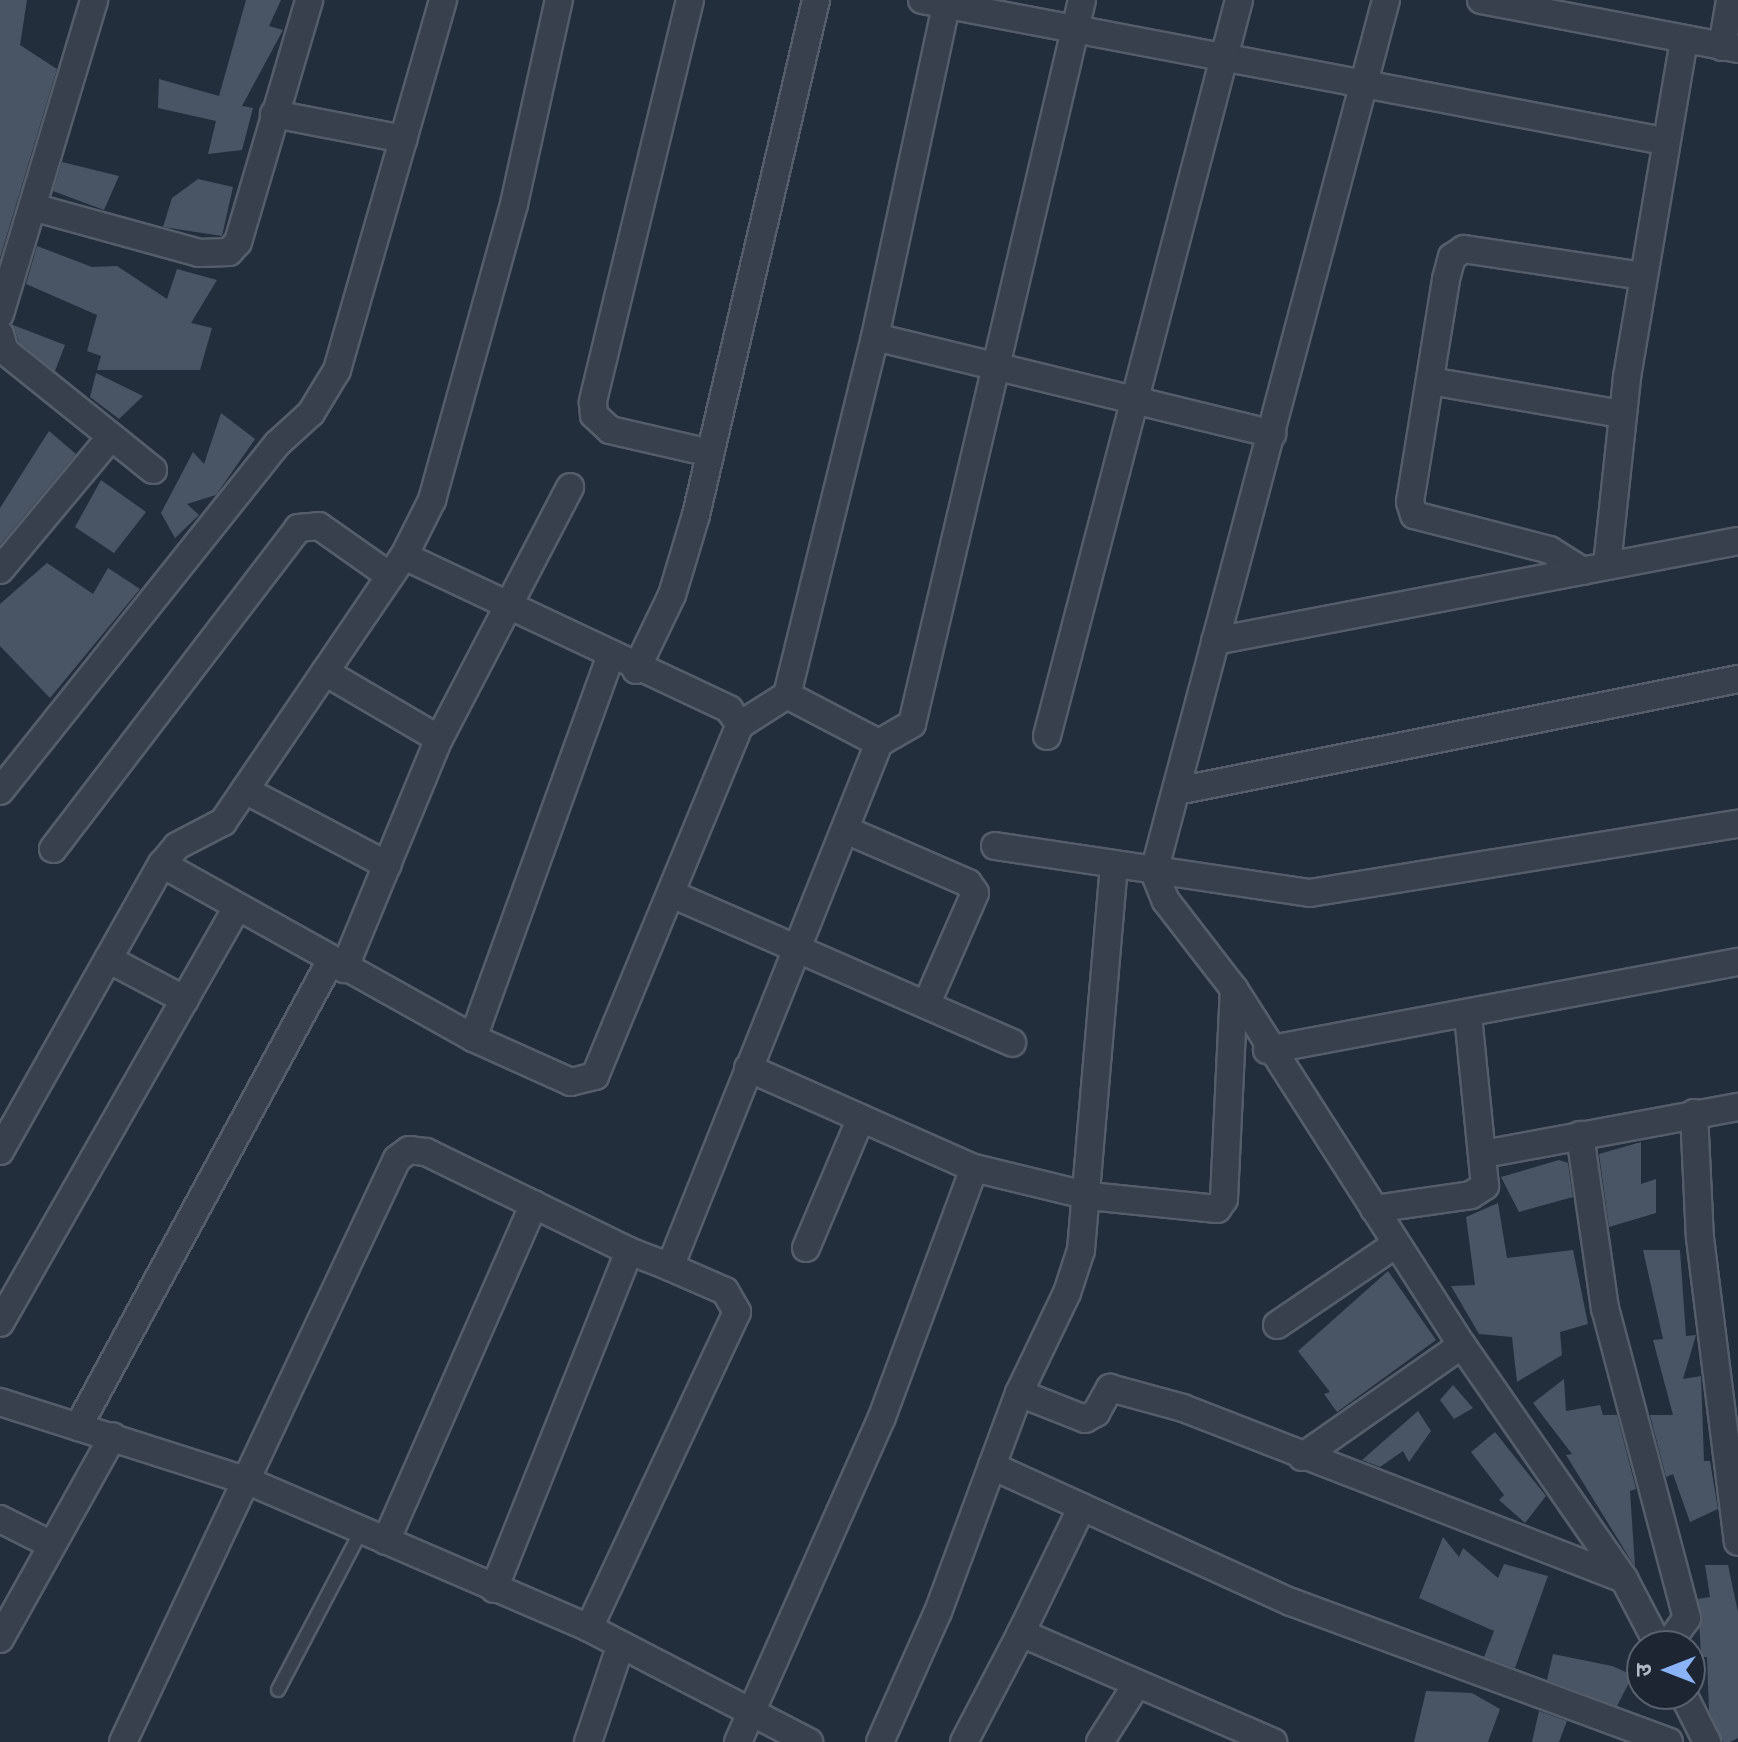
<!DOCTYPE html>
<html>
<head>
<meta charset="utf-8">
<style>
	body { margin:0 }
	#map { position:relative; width:1738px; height:1742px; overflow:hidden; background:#232e3c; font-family:"Roboto Condensed","Noto Sans Devanagari",sans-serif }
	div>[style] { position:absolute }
	.building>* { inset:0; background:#495565 }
	.roads { filter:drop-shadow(2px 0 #555d6a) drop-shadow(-2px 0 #555d6a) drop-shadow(0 2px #555d6a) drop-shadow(0 -2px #555d6a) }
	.lane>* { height:12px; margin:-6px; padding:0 6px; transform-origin:6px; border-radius:6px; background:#37404c }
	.street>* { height:26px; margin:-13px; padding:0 13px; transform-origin:13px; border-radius:13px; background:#37404c }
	span { translate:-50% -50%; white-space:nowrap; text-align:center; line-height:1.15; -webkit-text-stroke:8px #1c2531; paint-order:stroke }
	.north { position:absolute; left:1626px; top:1630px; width:80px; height:80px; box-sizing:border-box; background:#1c2531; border:2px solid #58616d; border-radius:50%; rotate:270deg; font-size:22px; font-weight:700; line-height:32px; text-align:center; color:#b2bac7 }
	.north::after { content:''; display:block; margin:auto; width:28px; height:36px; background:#89b3f6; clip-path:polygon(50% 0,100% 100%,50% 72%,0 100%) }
</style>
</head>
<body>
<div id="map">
	<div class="building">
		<div style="clip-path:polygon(0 0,27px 0,20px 45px,57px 69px,0 258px)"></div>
		<div style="clip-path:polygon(246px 0,281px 0,269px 26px,283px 30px,242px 106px,253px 108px,242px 150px,208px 154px,216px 121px,158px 108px,159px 79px,219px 96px)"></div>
		<div style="clip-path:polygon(62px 162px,119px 176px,104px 210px,53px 191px)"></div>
		<div style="clip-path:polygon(198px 179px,233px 187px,222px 236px,163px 227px,172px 198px)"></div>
		<div style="clip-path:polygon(37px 246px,92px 267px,117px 266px,167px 299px,177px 269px,217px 280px,191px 323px,212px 328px,200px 370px,97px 370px,101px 356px,87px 351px,97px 315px,26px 284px)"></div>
		<div style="clip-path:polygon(13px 325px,65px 345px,55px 371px,19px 342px)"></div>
		<div style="clip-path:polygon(96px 373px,143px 396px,119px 419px,90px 397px)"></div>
		<div style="clip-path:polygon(221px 413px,255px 439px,216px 495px,187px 504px,199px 515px,175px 538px,161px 513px,193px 452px,204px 464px)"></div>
		<div style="clip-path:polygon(49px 431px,76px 454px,0 545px,0 508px)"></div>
		<div style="clip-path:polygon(101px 480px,146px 512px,114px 553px,75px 527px)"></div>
		<div style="clip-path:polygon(47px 563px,93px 594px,108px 568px,140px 589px,50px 698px,0 646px,0 604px)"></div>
		<div style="clip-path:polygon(1641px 1142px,1641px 1184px,1656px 1179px,1656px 1213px,1609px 1227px,1599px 1154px)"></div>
		<div style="clip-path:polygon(1559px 1160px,1568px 1163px,1573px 1197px,1519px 1212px,1501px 1177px)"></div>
		<div style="clip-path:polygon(1498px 1203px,1507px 1258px,1573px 1250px,1588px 1324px,1560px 1332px,1562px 1355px,1517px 1382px,1512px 1337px,1479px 1334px,1451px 1286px,1475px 1285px,1466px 1217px)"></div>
		<div style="clip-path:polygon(1643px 1250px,1680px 1250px,1686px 1336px,1696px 1335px,1683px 1379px,1701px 1376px,1704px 1461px,1710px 1461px,1718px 1509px,1690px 1522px,1673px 1474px,1666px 1477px,1650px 1415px,1673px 1415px,1653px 1340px,1663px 1339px)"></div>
		<div style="clip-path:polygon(1388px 1271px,1436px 1340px,1337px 1412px,1324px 1394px,1330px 1392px,1298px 1351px)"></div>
		<div style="clip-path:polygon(1564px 1379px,1566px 1411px,1600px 1405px,1603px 1415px,1617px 1415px,1636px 1489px,1630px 1491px,1635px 1567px,1566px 1455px,1572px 1454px,1533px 1403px)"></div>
		<div style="clip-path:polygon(1453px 1385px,1473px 1408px,1454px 1419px,1440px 1400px)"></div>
		<div style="clip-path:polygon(1418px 1411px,1431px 1431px,1409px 1462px,1403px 1451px,1380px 1467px,1362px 1460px)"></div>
		<div style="clip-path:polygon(1495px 1432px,1546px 1496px,1525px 1523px,1499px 1500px,1504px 1495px,1471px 1452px)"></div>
		<div style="clip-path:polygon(1443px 1537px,1459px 1557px,1463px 1548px,1498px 1578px,1504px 1564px,1548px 1576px,1515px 1668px,1484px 1657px,1494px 1631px,1419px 1598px)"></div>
		<div style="clip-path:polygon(1705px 1565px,1728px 1565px,1738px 1612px,1738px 1738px,1730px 1742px,1723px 1742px,1709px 1711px,1707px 1657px,1701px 1657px,1698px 1599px,1710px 1597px)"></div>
		<div style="clip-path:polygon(1553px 1654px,1612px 1666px,1633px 1675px,1617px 1706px,1547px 1680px)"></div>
		<div style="clip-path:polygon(1426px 1691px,1472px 1693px,1500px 1709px,1488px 1742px,1414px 1742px)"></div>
		<div style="clip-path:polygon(1539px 1711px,1567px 1721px,1559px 1742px,1532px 1742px)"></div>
	</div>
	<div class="roads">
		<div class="lane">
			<div style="left:278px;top:1690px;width:179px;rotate:-62.4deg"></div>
		</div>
		<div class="street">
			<div style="left:690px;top:0;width:414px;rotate:103.6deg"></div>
			<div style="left:593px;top:402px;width:13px;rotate:86deg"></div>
			<div style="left:594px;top:415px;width:22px;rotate:43deg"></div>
			<div style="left:610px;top:430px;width:103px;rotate:13deg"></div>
			<div style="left:922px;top:0;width:755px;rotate:10.76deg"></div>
			<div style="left:1386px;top:0;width:902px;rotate:104.9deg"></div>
			<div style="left:1154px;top:872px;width:31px;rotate:68deg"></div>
			<div style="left:1166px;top:901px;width:111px;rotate:52.3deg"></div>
			<div style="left:1234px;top:989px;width:423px;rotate:57.4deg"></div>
			<div style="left:1462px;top:1345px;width:285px;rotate:55.3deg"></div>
			<div style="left:1624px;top:1579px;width:76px;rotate:62.4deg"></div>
			<div style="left:1481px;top:0;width:262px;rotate:10.8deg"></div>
			<div style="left:1722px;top:47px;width:48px;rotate:-80.3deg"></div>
			<div style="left:274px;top:114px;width:132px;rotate:10.9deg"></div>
			<div style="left:36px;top:208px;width:169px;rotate:15.4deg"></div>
			<div style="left:199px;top:253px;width:30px;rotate:-2deg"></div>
			<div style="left:229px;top:252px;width:13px;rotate:-48deg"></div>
			<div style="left:238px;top:242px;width:252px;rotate:-73.6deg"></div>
			<div style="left:0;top:314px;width:328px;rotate:-73.3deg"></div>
			<div style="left:0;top:334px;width:18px;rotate:74deg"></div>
			<div style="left:5px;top:351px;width:190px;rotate:38.8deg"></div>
			<div style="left:875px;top:337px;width:409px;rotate:13.7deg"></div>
			<div style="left:1430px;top:381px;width:195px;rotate:9.8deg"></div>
			<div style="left:1607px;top:565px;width:189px;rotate:-83.9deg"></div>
			<div style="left:1627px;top:377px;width:342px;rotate:-80.4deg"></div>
			<div style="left:0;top:570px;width:173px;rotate:-50.2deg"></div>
			<div style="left:1583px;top:571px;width:39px;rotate:-148deg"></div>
			<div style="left:1550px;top:550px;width:140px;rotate:-165.6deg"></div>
			<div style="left:1414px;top:515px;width:14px;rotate:-107deg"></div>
			<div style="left:1410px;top:502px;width:226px;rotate:-80.8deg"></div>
			<div style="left:1446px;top:279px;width:23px;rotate:-75deg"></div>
			<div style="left:1452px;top:257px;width:14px;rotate:-34deg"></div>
			<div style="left:1464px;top:249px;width:180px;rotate:8.6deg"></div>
			<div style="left:1215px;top:641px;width:532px;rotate:-10.82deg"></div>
			<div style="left:636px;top:670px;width:83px;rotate:-64.4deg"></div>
			<div style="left:672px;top:595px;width:84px;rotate:-73.3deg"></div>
			<div style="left:696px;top:515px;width:529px;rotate:-76.88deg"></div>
			<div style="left:325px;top:672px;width:132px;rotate:30.4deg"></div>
			<div style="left:787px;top:695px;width:104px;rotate:27.6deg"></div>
			<div style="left:879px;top:743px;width:38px;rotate:-30deg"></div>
			<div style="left:912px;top:724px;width:744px;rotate:-76.79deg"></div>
			<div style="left:740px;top:725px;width:56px;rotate:-32.6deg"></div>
			<div style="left:787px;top:695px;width:369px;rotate:-76.2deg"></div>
			<div style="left:875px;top:337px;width:345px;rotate:-77.9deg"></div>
			<div style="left:1047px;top:736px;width:761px;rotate:-75.38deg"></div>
			<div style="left:245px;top:790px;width:161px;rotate:27.8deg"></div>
			<div style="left:0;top:791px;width:444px;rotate:-51.4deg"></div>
			<div style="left:277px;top:444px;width:46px;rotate:-42.4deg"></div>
			<div style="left:311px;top:413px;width:50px;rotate:-58.8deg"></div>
			<div style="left:337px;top:370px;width:385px;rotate:-74deg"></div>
			<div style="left:1177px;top:791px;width:572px;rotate:-11.29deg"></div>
			<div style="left:846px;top:830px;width:133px;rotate:23.5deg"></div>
			<div style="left:968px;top:883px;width:12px;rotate:55deg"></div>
			<div style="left:975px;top:893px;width:122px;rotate:113.6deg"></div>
			<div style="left:995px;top:846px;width:318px;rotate:8.5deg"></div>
			<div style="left:1310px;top:893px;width:434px;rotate:-9.2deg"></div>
			<div style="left:53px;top:849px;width:404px;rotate:-52.6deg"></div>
			<div style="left:298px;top:528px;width:21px;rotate:-5deg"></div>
			<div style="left:319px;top:526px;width:87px;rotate:35.2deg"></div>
			<div style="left:162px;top:864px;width:356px;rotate:29.2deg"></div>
			<div style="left:473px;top:1038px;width:107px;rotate:24.2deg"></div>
			<div style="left:571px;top:1082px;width:25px;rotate:-14deg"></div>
			<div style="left:595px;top:1076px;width:380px;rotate:-67.6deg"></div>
			<div style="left:740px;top:725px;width:19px;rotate:-125deg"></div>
			<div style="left:729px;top:709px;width:359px;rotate:-154.8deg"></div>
			<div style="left:674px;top:895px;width:369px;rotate:23.6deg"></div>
			<div style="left:108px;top:959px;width:87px;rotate:28deg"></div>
			<div style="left:344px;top:969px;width:249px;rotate:-67.6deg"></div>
			<div style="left:439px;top:739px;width:284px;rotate:-62.5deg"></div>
			<div style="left:473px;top:1038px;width:404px;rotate:-70.2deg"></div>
			<div style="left:1267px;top:1050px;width:479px;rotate:-10.6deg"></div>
			<div style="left:748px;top:1068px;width:247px;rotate:23.9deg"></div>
			<div style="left:1694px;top:1113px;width:125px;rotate:87.3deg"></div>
			<div style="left:1700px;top:1238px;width:306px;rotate:82.9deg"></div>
			<div style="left:1580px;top:1135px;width:175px;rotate:81.8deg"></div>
			<div style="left:1605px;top:1308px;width:321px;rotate:75.2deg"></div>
			<div style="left:1687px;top:1618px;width:34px;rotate:126deg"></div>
			<div style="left:0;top:1151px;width:330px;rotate:-60.6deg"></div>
			<div style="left:162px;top:864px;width:23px;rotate:-50deg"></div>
			<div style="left:177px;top:846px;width:52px;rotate:-27.6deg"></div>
			<div style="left:223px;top:822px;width:322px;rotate:-55.8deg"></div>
			<div style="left:404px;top:556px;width:63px;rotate:-63.4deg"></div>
			<div style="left:432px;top:500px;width:307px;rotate:-74.5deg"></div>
			<div style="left:514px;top:204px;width:209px;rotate:-77.6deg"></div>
			<div style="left:1484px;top:1154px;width:258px;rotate:-10.5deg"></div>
			<div style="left:1374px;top:1209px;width:98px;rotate:-8.2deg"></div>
			<div style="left:1471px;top:1195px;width:17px;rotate:-33deg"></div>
			<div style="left:1485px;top:1186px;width:172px;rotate:-95.7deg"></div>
			<div style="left:806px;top:1248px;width:141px;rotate:-67.1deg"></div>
			<div style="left:670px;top:1267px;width:564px;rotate:-68.26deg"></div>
			<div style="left:0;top:1323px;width:478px;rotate:-60.3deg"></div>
			<div style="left:1277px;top:1325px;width:144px;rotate:-34.2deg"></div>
			<div style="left:1019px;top:1393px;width:71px;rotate:21.5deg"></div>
			<div style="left:1085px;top:1419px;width:13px;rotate:-29deg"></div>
			<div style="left:1096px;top:1413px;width:29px;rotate:-61deg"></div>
			<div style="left:1110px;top:1388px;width:76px;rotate:15.3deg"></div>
			<div style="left:1183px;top:1408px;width:473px;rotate:21.2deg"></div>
			<div style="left:0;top:1402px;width:260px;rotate:17.7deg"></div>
			<div style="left:248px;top:1481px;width:371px;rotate:23.3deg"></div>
			<div style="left:589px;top:1628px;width:248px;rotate:27.4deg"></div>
			<div style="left:78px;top:1427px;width:529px;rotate:-61.55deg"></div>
			<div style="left:1302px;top:1457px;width:195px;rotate:-35deg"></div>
			<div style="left:992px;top:1466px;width:328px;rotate:24.5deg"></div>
			<div style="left:1291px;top:1602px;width:403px;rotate:20.3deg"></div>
			<div style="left:0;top:1519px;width:56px;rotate:26.6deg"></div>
			<div style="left:386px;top:1541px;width:368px;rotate:-66.3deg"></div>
			<div style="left:494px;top:1589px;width:364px;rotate:-68.2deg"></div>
			<div style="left:629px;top:1251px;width:44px;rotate:21.3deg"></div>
			<div style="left:670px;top:1267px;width:60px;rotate:23.6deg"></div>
			<div style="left:725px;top:1291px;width:24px;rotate:60deg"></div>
			<div style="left:737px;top:1312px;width:349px;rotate:115.1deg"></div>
			<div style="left:1021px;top:1633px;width:140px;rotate:-64.2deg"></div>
			<div style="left:0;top:1639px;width:232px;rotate:-60.9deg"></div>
			<div style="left:1683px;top:1694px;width:54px;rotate:63.4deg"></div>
			<div style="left:123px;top:1742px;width:644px;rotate:-64.83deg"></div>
			<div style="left:397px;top:1159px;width:15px;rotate:-37deg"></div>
			<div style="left:409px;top:1150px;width:17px;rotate:7deg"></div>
			<div style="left:426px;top:1152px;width:226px;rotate:26deg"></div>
			<div style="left:588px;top:1742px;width:100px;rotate:-71.4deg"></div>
			<div style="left:738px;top:1742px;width:355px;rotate:-66.1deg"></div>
			<div style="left:882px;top:1417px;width:265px;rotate:-69.7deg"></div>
			<div style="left:974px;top:1168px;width:118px;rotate:13.7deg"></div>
			<div style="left:1089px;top:1196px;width:129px;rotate:5.8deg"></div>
			<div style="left:1217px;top:1209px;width:12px;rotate:-55deg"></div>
			<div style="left:1224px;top:1199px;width:210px;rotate:-87.3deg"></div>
			<div style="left:880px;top:1742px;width:142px;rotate:-66deg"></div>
			<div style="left:938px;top:1612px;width:233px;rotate:-69.7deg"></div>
			<div style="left:1019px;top:1393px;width:111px;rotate:-64.4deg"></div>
			<div style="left:1067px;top:1293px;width:45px;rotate:-72deg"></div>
			<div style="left:1081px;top:1250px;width:387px;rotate:-85.1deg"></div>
			<div style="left:964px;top:1742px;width:123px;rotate:-62.4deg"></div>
			<div style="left:1021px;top:1633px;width:275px;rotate:23.4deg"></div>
			<div style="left:1100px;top:1742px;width:69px;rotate:-57.5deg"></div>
		</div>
	</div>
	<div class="north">उ</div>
</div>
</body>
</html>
